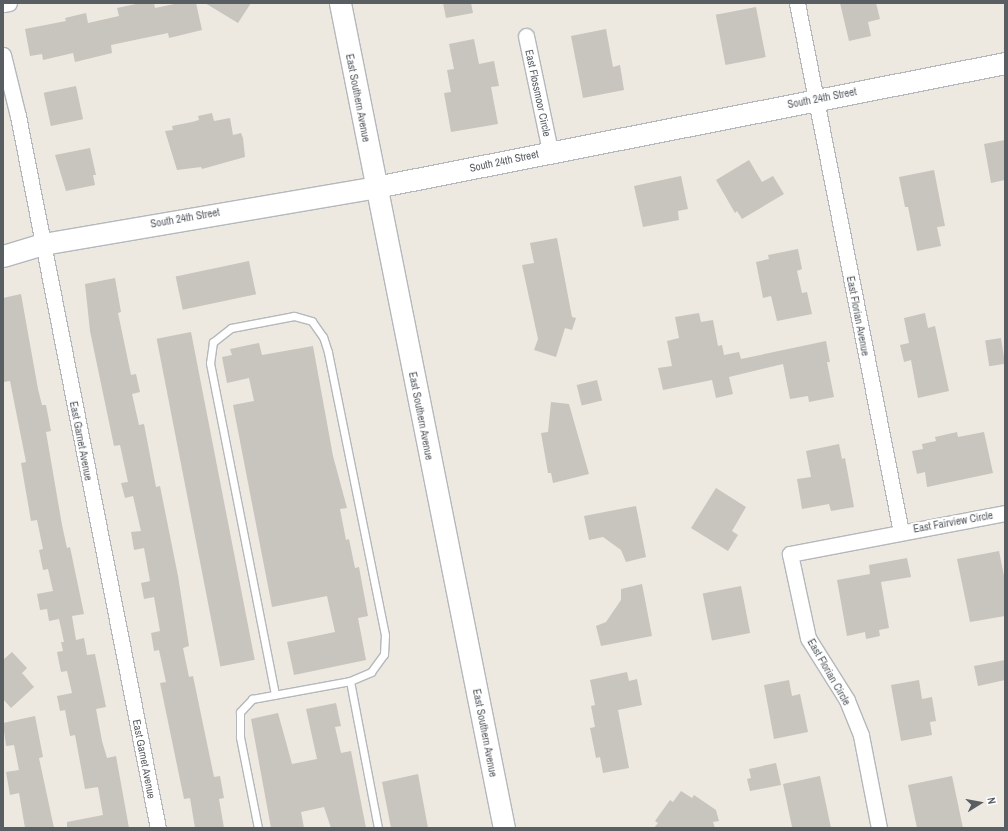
<!DOCTYPE html>
<html>
<head>
<meta charset="utf-8">
<style>
	body { margin:0 }
	#map { position:relative; width:1008px; height:831px; overflow:hidden; background:#ede9e0; font-family:"Archivo Narrow",sans-serif }
	div>[style] { position:absolute }
	.building>* { inset:0; background:#c8c4be; transform-origin:0 0 }
	.roads { filter:drop-shadow(1px 0 #b4b8bc) drop-shadow(-1px 0 #b4b8bc) drop-shadow(0 1px #b4b8bc) drop-shadow(0 -1px #b4b8bc) }
	.lane>* { height:7px; margin:-3.5px; padding:0 3.5px; transform-origin:3.5px; border-radius:3.5px; background:#fff }
	.street>* { height:15px; margin:-7.5px; padding:0 7.5px; transform-origin:7.5px; border-radius:7.5px; background:#fff }
	.secondary>* { height:21px; margin:-10.5px; padding:0 10.5px; transform-origin:10.5px; border-radius:10.5px; background:#fff }
	span { translate:-50% -50%; white-space:nowrap; text-align:center; line-height:1.15; -webkit-text-stroke:4px #fff; paint-order:stroke }
	.street-label { font-size:11px; color:#595e63 }
	.frame { position:absolute; inset:0; border:4px solid #595e63; pointer-events:none }
	.north { position:absolute; left:960px; top:783px; width:40px; height:40px; -webkit-text-stroke:3px #fff; paint-order:stroke; rotate:79deg; font-size:11px; font-weight:700; line-height:16px; text-align:center; color:#595e63 }
	.north::after { content:''; display:block; margin:auto; width:14px; height:18px; background:#595e63; clip-path:polygon(50% 0,100% 100%,50% 72%,0 100%) }
</style>
</head>
<body>
<div id="map">
	<div class="building">
		<div style="clip-path:polygon(141px 3px,154px 3px,155px 8px,179px 3px,196px 3px,202px 30px,169px 38px,168px 33px,111px 45px,112px 53px,75px 62px,73px 53px,43px 60px,42px 54px,30px 56px,25px 29px,66px 21px,65px 18px,86px 13px,88px 23px,119px 16px,117px 8px)"></div>
		<div style="clip-path:polygon(205px 3px,251px 3px,238px 23px)"></div>
		<div style="clip-path:polygon(443px 3px,471px 3px,473px 13px,446px 18px)"></div>
		<div style="clip-path:polygon(840px 3px,876px 3px,880px 19px,868px 22px,871px 36px,849px 41px)"></div>
		<div style="left:756px;top:7px;width:51px;height:41px;rotate:79deg"></div>
		<div style="clip-path:polygon(606px 29px,613px 67px,620px 65px,624px 90px,583px 98px,571px 36px)"></div>
		<div style="clip-path:polygon(474px 39px,479px 64px,494px 61px,499px 86px,491px 87px,498px 124px,451px 132px,444px 93px,451px 92px,447px 70px,454px 69px,449px 44px)"></div>
		<div style="left:76px;top:86px;width:34px;height:33px;rotate:78deg"></div>
		<div style="clip-path:polygon(212px 113px,214px 121px,230px 118px,233px 135px,241px 133px,243px 138px,245px 157px,202px 169px,201px 167px,177px 170px,165px 131px,173px 130px,172px 126px,192px 122px,199px 120px,198px 116px)"></div>
		<div style="clip-path:polygon(1005px 140px,1005px 180px,991px 183px,984px 144px)"></div>
		<div style="clip-path:polygon(90px 148px,96px 175px,93px 175px,95px 185px,66px 191px,55px 155px)"></div>
		<div style="clip-path:polygon(749px 160px,762px 182px,773px 176px,784px 194px,742px 219px,737px 211px,735px 213px,716px 180px)"></div>
		<div style="clip-path:polygon(934px 170px,945px 226px,937px 227px,941px 246px,917px 251px,908px 207px,905px 207px,899px 177px)"></div>
		<div style="clip-path:polygon(681px 176px,688px 209px,678px 211px,679px 220px,643px 227px,634px 186px)"></div>
		<div style="clip-path:polygon(557px 238px,572px 317px,576px 318px,572px 330px,565px 328px,556px 357px,534px 350px,538px 339px,522px 265px,534px 263px,530px 243px)"></div>
		<div style="clip-path:polygon(798px 249px,802px 269px,797px 271px,802px 293px,807px 292px,812px 314px,777px 321px,771px 296px,763px 298px,756px 262px,769px 259px,768px 255px)"></div>
		<div style="left:249px;top:261px;width:34px;height:75px;rotate:78deg"></div>
		<div style="clip-path:polygon(115px 278px,121px 312px,118px 313px,131px 375px,136px 374px,140px 392px,132px 394px,139px 425px,144px 424px,156px 487px,160px 486px,178px 576px,189px 646px,183px 648px,189px 677px,193px 676px,214px 777px,220px 776px,224px 798px,219px 799px,224px 828px,195px 828px,190px 798px,184px 799px,160px 683px,166px 682px,159px 650px,154px 651px,151px 633px,160px 631px,154px 597px,144px 599px,141px 583px,150px 581px,144px 548px,134px 550px,131px 532px,141px 531px,133px 496px,125px 498px,121px 483px,128px 482px,120px 445px,114px 446px,90px 331px,85px 284px)"></div>
		<div style="clip-path:polygon(21px 294px,38px 389px,42px 405px,46px 405px,51px 431px,46px 432px,62px 525px,67px 548px,70px 547px,84px 614px,72px 616px,76px 640px,84px 638px,87px 655px,95px 654px,106px 707px,96px 709px,102px 741px,107px 758px,116px 756px,129px 828px,67px 828px,67px 822px,103px 815px,98px 787px,85px 789px,75px 735px,70px 736px,65px 710px,60px 711px,57px 696px,72px 693px,67px 671px,61px 672px,57px 652px,63px 651px,61px 642px,64px 642px,59px 619px,49px 621px,47px 609px,40px 610px,37px 594px,53px 591px,48px 569px,43px 570px,39px 550px,43px 549px,37px 520px,31px 521px,21px 463px,26px 462px,10px 381px,3px 382px,3px 298px)"></div>
		<div style="clip-path:polygon(699px 313px,701px 322px,713px 320px,718px 346px,722px 345px,724px 355px,739px 352px,741px 359px,826px 341px,830px 362px,827px 362px,834px 397px,809px 402px,808px 396px,790px 399px,783px 364px,729px 377px,733px 394px,716px 398px,712px 380px,663px 390px,658px 368px,672px 366px,667px 341px,679px 338px,675px 317px)"></div>
		<div style="clip-path:polygon(925px 313px,928px 328px,935px 326px,949px 391px,918px 398px,911px 360px,904px 362px,900px 345px,909px 343px,904px 318px)"></div>
		<div style="left:191px;top:332px;width:334px;height:35px;rotate:79deg"></div>
		<div style="left:1001px;top:338px;width:26px;height:16px;rotate:81deg"></div>
		<div style="clip-path:polygon(259px 343px,262px 355px,313px 346px,333px 456px,347px 508px,340px 509px,346px 540px,349px 539px,355px 568px,359px 567px,368px 616px,358px 618px,366px 660px,294px 675px,287px 642px,335px 632px,327px 596px,272px 607px,233px 405px,254px 401px,249px 378px,227px 383px,222px 357px,232px 355px,230px 349px)"></div>
		<div style="left:597px;top:380px;width:21px;height:21px;rotate:76deg"></div>
		<div style="clip-path:polygon(551px 402px,569px 404px,589px 474px,553px 483px,551px 473px,548px 473px,541px 433px,548px 432px)"></div>
		<div style="clip-path:polygon(957px 432px,958px 437px,984px 432px,993px 473px,927px 487px,925px 472px,917px 474px,912px 451px,923px 449px,922px 444px,936px 441px,935px 437px)"></div>
		<div style="clip-path:polygon(839px 444px,842px 459px,845px 458px,854px 507px,831px 511px,829px 504px,802px 509px,797px 479px,811px 477px,806px 451px)"></div>
		<div style="clip-path:polygon(716px 488px,746px 507px,732px 531px,738px 535px,728px 551px,691px 528px)"></div>
		<div style="clip-path:polygon(636px 506px,646px 557px,626px 562px,621px 550px,603px 537px,589px 540px,584px 516px)"></div>
		<div style="clip-path:polygon(999px 551px,1005px 581px,1005px 616px,970px 622px,957px 559px)"></div>
		<div style="clip-path:polygon(907px 558px,911px 577px,881px 582px,889px 628px,879px 630px,880px 636px,866px 639px,865px 632px,847px 636px,837px 580px,870px 574px,869px 565px)"></div>
		<div style="clip-path:polygon(642px 584px,652px 636px,601px 646px,596px 626px,606px 622px,621px 600px,621px 589px)"></div>
		<div style="left:741px;top:586px;width:48px;height:39px;rotate:79deg"></div>
		<div style="clip-path:polygon(12px 652px,27px 668px,22px 673px,34px 687px,11px 708px,3px 699px,3px 660px)"></div>
		<div style="clip-path:polygon(1005px 660px,1005px 680px,978px 686px,974px 666px)"></div>
		<div style="clip-path:polygon(627px 672px,629px 681px,637px 679px,642px 705px,618px 710px,629px 768px,603px 773px,600px 757px,596px 758px,590px 728px,595px 727px,591px 706px,595px 705px,590px 680px)"></div>
		<div style="clip-path:polygon(789px 680px,792px 696px,800px 694px,808px 732px,774px 739px,764px 685px)"></div>
		<div style="clip-path:polygon(919px 680px,922px 699px,932px 697px,936px 721px,930px 722px,932px 735px,901px 741px,891px 685px)"></div>
		<div style="clip-path:polygon(336px 703px,341px 726px,335px 727px,341px 753px,351px 751px,366px 828px,331px 828px,324px 807px,301px 812px,304px 828px,271px 828px,251px 719px,278px 713px,292px 764px,317px 759px,306px 709px)"></div>
		<div style="clip-path:polygon(35px 716px,43px 757px,39px 758px,54px 828px,25px 828px,19px 793px,10px 795px,6px 772px,19px 770px,14px 745px,6px 746px,3px 723px)"></div>
		<div style="clip-path:polygon(776px 763px,781px 785px,750px 791px,747px 779px,751px 778px,749px 769px)"></div>
		<div style="clip-path:polygon(418px 774px,428px 828px,391px 828px,382px 782px)"></div>
		<div style="clip-path:polygon(820px 776px,831px 828px,792px 827px,783px 784px)"></div>
		<div style="clip-path:polygon(952px 776px,963px 828px,917px 828px,908px 785px)"></div>
		<div style="clip-path:polygon(681px 791px,692px 798px,694px 795px,716px 810px,719px 821px,713px 822px,715px 828px,654px 828px,658px 823px,655px 821px,670px 800px,673px 802px)"></div>
	</div>
	<div class="roads">
		<div class="lane">
			<div style="left:350px;top:681px;width:150px;rotate:79.2deg"></div>
			<div style="left:258px;top:828px;width:93px;rotate:-101.2deg"></div>
			<div style="left:240px;top:737px;width:25px;rotate:-90deg"></div>
			<div style="left:240px;top:712px;width:18px;rotate:-47deg"></div>
			<div style="left:252px;top:699px;width:100px;rotate:-10.4deg"></div>
			<div style="left:350px;top:681px;width:23px;rotate:-23deg"></div>
			<div style="left:371px;top:672px;width:22px;rotate:-54deg"></div>
			<div style="left:384px;top:654px;width:19px;rotate:-87deg"></div>
			<div style="left:385px;top:635px;width:289px;rotate:-101.4deg"></div>
			<div style="left:328px;top:352px;width:16px;rotate:-108deg"></div>
			<div style="left:323px;top:337px;width:19px;rotate:-125deg"></div>
			<div style="left:312px;top:321px;width:19px;rotate:-164deg"></div>
			<div style="left:294px;top:316px;width:64px;rotate:169.2deg"></div>
			<div style="left:231px;top:328px;width:23px;rotate:142deg"></div>
			<div style="left:213px;top:342px;width:21px;rotate:98deg"></div>
			<div style="left:210px;top:363px;width:338px;rotate:78.9deg"></div>
		</div>
		<div class="street">
			<div style="left:797px;top:3px;width:539px;rotate:78.88deg"></div>
			<div style="left:3px;top:4px;width:6px;rotate:-9deg"></div>
			<div style="left:526px;top:36px;width:117px;rotate:78.2deg"></div>
			<div style="left:3px;top:55px;width:63px;rotate:76.2deg"></div>
			<div style="left:18px;top:116px;width:726px;rotate:78.88deg"></div>
			<div style="left:879px;top:828px;width:95px;rotate:-101deg"></div>
			<div style="left:861px;top:735px;width:38px;rotate:-112deg"></div>
			<div style="left:847px;top:700px;width:73px;rotate:-122.2deg"></div>
			<div style="left:808px;top:638px;width:86px;rotate:-102.1deg"></div>
			<div style="left:790px;top:554px;width:219px;rotate:-10.8deg"></div>
		</div>
		<div class="secondary">
			<div style="left:340px;top:3px;width:841px;rotate:78.76deg"></div>
			<div style="left:3px;top:256px;width:42px;rotate:-16.7deg"></div>
			<div style="left:43px;top:244px;width:338px;rotate:-9.7deg"></div>
			<div style="left:376px;top:187px;width:641px;rotate:-11.15deg"></div>
		</div>
	</div>
	<div class="street-label">
		<span style="left:538px;top:93px;rotate:78deg">East Flossmoor Circle</span>
		<span style="left:358px;top:98px;rotate:79deg">East Southern Avenue</span>
		<span style="left:822px;top:98px;rotate:-11deg">South 24th Street</span>
		<span style="left:504px;top:161px;rotate:-12deg">South 24th Street</span>
		<span style="left:185px;top:218px;rotate:-10deg">South 24th Street</span>
		<span style="left:858px;top:316px;rotate:79deg">East Florian Avenue</span>
		<span style="left:421px;top:416px;rotate:79deg">East Southern Avenue</span>
		<span style="left:81px;top:441px;rotate:79deg">East Garnet Avenue</span>
		<span style="left:953px;top:522px;rotate:-10deg">East Fairview Circle</span>
		<span style="left:829px;top:672px;rotate:60deg">East Florian Circle</span>
		<span style="left:485px;top:733px;rotate:79deg">East Southern Avenue</span>
		<span style="left:144px;top:759px;rotate:79deg">East Garnet Avenue</span>
	</div>
	<div class="frame"></div>
	<div class="north">N</div>
</div>
</body>
</html>
